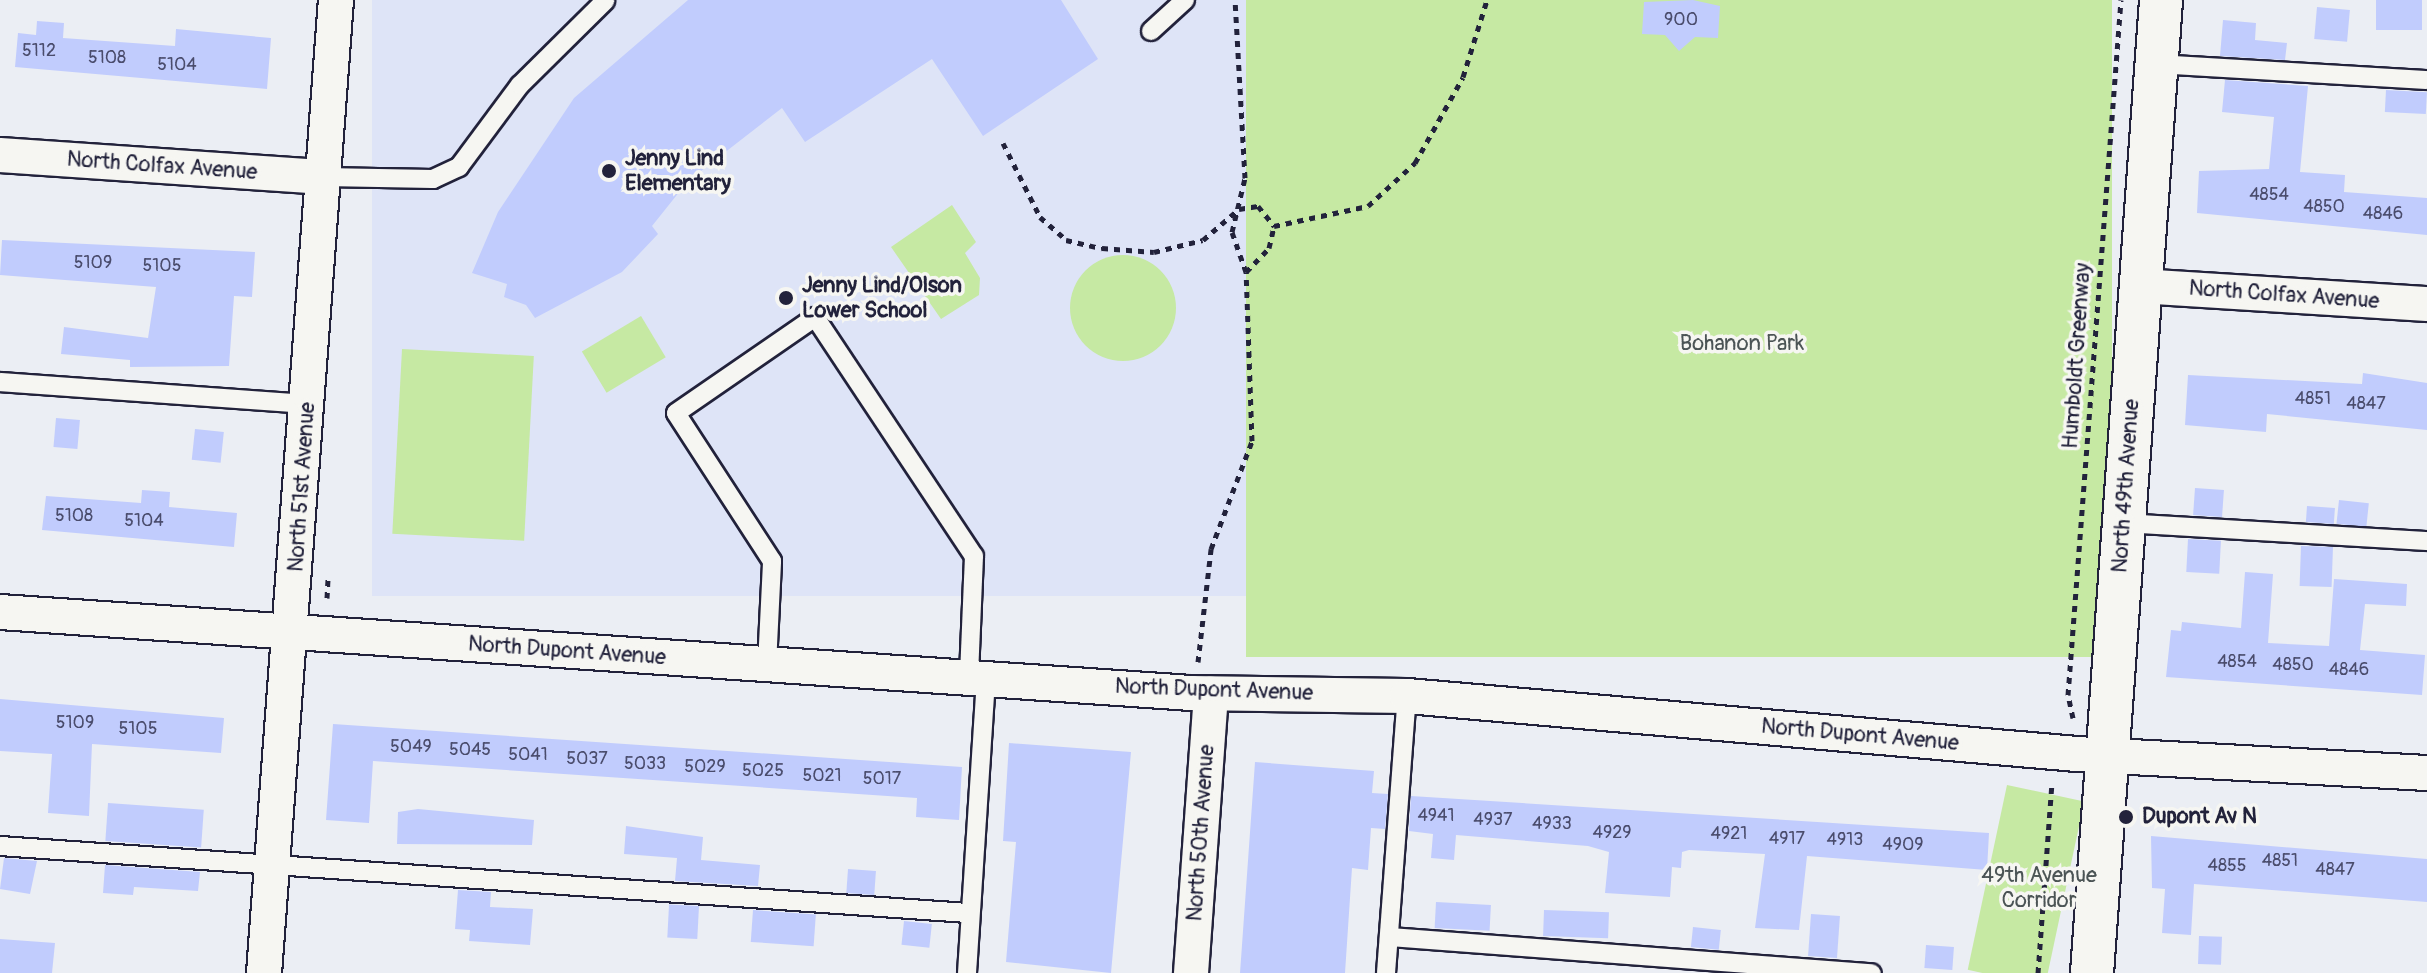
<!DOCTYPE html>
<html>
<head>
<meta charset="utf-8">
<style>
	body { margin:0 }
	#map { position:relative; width:2427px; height:973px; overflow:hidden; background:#ebeef4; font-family:Pangolin,sans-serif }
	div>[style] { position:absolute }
	.built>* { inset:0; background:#dee4f7; transform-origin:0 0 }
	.green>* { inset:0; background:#c6e9a3; transform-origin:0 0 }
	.round { border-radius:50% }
	.building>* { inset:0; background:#c1ccfd; transform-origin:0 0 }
	.path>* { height:5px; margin-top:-2.5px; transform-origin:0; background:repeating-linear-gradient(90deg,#22223b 0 6px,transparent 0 12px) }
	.roads { filter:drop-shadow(2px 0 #22223b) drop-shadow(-2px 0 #22223b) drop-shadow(0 2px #22223b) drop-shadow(0 -2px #22223b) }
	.service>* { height:18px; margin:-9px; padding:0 9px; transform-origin:9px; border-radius:9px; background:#f6f6f2 }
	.minor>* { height:34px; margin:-17px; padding:0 17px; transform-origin:17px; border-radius:17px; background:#f6f6f2 }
	.tertiary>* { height:42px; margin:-21px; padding:0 21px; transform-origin:21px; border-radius:21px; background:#f6f6f2 }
	.dots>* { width:22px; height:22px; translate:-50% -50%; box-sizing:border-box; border:4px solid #f6f6f2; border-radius:50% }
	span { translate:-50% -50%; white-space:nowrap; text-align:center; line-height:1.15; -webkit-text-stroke:7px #f6f6f2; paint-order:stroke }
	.number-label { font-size:18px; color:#4a4c6c }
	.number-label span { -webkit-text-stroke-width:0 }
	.poi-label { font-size:22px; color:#22223b; font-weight:700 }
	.left { translate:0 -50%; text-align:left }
	.street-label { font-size:22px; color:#22223b }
	.park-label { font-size:22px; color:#4b5455 }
</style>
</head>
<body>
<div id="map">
	<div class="built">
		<div style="left:372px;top:0;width:874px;height:596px"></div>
	</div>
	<div class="green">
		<div style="left:1246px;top:0;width:866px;height:657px"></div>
		<div style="clip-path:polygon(952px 205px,976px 242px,965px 253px,980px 278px,979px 295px,941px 319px,891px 247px)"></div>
		<div class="round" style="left:1070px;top:255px;width:106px;height:106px"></div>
		<div style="left:641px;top:316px;width:48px;height:69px;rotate:59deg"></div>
		<div style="left:402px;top:349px;width:132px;height:185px;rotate:3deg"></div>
		<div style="left:2007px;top:785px;width:79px;height:189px;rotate:12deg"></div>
	</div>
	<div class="building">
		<div style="clip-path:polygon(688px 0,1061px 0,1098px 59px,983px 136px,932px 59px,805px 142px,782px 108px,688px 181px,652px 226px,658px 234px,622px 272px,535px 318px,526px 305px,504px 297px,507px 284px,472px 273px,498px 212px,574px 98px)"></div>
		<div style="clip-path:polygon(1693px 0,1720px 6px,1718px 38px,1695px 37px,1679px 51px,1665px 35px,1642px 34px,1644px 2px)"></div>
		<div style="left:2376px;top:0;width:46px;height:30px"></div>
		<div style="left:2317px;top:7px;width:33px;height:32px;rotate:5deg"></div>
		<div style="clip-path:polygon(2223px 20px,2256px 23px,2255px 40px,2287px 43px,2285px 60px,2220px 56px)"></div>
		<div style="clip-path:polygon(37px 21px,64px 23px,63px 38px,175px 46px,176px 29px,271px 38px,267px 89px,15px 67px,18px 33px,36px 35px)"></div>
		<div style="clip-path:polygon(2225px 80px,2308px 86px,2300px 172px,2345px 175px,2344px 192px,2427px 198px,2427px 235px,2197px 213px,2199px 171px,2269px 169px,2274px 117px,2222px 112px)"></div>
		<div style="left:2386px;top:90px;width:41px;height:22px;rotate:3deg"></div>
		<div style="clip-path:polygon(2px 240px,255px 252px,252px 297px,234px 296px,229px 366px,130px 367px,130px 360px,61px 354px,64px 327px,148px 338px,156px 287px,0 275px)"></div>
		<div style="clip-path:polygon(2363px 373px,2427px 383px,2427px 430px,2267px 414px,2266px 432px,2185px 425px,2188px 375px,2362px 384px)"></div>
		<div style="left:56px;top:418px;width:24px;height:29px;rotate:5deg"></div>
		<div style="left:195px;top:429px;width:29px;height:31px;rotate:6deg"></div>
		<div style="left:2195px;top:488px;width:29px;height:27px;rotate:4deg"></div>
		<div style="clip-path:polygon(142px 490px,170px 492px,169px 507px,237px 513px,234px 547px,42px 530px,46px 496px,141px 503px)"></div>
		<div style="left:2339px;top:500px;width:30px;height:24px;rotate:6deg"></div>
		<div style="left:2307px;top:506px;width:28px;height:16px;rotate:4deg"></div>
		<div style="left:2188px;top:539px;width:33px;height:33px;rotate:3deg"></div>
		<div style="left:2301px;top:546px;width:32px;height:40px;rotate:2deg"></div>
		<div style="clip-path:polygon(2245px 572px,2273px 574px,2268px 643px,2329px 646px,2334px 579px,2407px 584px,2406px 606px,2365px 604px,2360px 650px,2425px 655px,2422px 695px,2166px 677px,2171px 630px,2181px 631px,2182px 622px,2241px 628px)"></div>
		<div style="clip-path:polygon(0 699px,224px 718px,221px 753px,92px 744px,89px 816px,48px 813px,52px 754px,0 751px)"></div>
		<div style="clip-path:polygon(333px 724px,962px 767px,959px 820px,916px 817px,917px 798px,373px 761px,369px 823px,326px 820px)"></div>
		<div style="clip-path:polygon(1009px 743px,1131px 752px,1111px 973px,1006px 962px,1016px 842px,1003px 841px)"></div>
		<div style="clip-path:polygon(1255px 762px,1374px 771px,1372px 793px,1388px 794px,1385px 829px,1371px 828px,1368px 870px,1352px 868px,1345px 973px,1240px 973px)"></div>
		<div style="clip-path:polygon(1411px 796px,1989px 833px,1987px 870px,1807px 856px,1799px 930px,1755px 928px,1765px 854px,1689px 850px,1682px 852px,1681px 868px,1672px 867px,1670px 897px,1605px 893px,1609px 852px,1588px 846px,1456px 835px,1454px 860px,1431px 858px,1433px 834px,1409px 831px)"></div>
		<div style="left:108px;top:803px;width:96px;height:38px;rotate:4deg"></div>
		<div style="clip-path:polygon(418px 809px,534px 820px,532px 845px,397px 844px,398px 812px)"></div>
		<div style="clip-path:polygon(626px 826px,703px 837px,701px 860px,760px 865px,758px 886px,675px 881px,677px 858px,624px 854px)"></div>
		<div style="clip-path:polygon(2151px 836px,2427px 859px,2427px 902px,2194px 884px,2191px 935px,2162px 933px,2165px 889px,2152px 888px)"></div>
		<div style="clip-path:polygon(4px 858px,37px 861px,30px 894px,0 889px)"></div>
		<div style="clip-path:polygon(105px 865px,200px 872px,198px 891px,134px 887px,133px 895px,103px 893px)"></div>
		<div style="left:848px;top:869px;width:28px;height:24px;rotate:4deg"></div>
		<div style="clip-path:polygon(458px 890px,491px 892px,490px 907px,533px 909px,530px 945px,469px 941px,470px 930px,455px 929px)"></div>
		<div style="left:1436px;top:902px;width:55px;height:26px;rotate:3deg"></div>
		<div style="left:699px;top:906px;width:33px;height:30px;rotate:93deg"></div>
		<div style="left:753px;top:910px;width:63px;height:32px;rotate:4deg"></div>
		<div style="left:1544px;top:910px;width:65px;height:26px;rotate:2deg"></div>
		<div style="left:1811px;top:914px;width:29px;height:42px;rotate:4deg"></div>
		<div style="left:904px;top:921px;width:28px;height:24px;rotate:6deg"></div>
		<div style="left:1693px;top:927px;width:28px;height:20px;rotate:6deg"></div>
		<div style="left:2199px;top:936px;width:23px;height:28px;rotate:2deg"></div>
		<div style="clip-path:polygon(0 939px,55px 943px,52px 973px,0 973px)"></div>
		<div style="left:1926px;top:945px;width:28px;height:23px;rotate:4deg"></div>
	</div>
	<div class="path">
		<div style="left:1003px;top:143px;width:83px;rotate:63.4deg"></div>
		<div style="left:1040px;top:217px;width:35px;rotate:41deg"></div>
		<div style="left:1066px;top:240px;width:37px;rotate:13deg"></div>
		<div style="left:1102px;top:248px;width:52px;rotate:4.4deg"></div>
		<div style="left:1154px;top:252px;width:50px;rotate:-13.8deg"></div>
		<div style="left:1203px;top:240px;width:48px;rotate:-40.7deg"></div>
		<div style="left:1239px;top:209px;width:19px;rotate:-9deg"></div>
		<div style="left:1258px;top:206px;width:26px;rotate:51deg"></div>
		<div style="left:1274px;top:226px;width:96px;rotate:-12deg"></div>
		<div style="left:1368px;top:206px;width:64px;rotate:-42.5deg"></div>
		<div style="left:1415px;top:163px;width:98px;rotate:-60.8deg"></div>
		<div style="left:1463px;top:77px;width:81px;rotate:-72.7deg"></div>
		<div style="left:1246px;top:272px;width:33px;rotate:-46deg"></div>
		<div style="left:1269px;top:248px;width:23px;rotate:-77deg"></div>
		<div style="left:327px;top:598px;width:19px;rotate:-87deg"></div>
		<div style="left:1198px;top:662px;width:114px;rotate:-83.4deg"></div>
		<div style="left:1211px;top:549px;width:116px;rotate:-69.2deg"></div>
		<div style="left:1252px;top:441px;width:169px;rotate:-92deg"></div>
		<div style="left:1246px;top:272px;width:42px;rotate:-109.3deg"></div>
		<div style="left:1232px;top:232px;width:56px;rotate:-76.5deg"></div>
		<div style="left:1245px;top:178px;width:178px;rotate:-93.2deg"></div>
		<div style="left:2073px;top:718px;width:24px;rotate:-102deg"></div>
		<div style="left:2068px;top:695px;width:697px;rotate:-85.64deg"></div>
		<div style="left:2038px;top:973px;width:191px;rotate:-85.8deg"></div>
	</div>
	<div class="roads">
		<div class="service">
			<div style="left:1151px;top:31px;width:46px;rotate:-42.4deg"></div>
			<div style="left:2157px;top:64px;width:270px;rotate:3.4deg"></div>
			<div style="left:324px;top:177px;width:109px;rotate:1.1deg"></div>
			<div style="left:433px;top:179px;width:29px;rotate:-25deg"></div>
			<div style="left:459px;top:167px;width:102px;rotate:-53.4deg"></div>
			<div style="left:520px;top:85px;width:120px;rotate:-44.7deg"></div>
			<div style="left:0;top:382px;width:309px;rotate:4.1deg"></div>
			<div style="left:2124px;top:523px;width:304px;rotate:3.4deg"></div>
			<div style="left:767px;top:665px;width:104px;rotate:-87.2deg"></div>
			<div style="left:772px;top:561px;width:176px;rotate:-123deg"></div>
			<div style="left:676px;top:413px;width:169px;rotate:-34.6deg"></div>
			<div style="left:815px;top:317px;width:287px;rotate:56.4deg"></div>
			<div style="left:974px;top:556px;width:120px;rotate:92.4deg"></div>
			<div style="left:0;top:846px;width:971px;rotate:3.96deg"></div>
			<div style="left:1389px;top:937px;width:484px;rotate:4.3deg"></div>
			<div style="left:967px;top:973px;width:297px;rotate:-86.3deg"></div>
			<div style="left:1386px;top:973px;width:278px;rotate:-85.7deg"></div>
		</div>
		<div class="minor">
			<div style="left:0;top:155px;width:325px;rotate:3.9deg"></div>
			<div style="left:2140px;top:286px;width:288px;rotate:3.6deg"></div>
			<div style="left:0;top:612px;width:1193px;rotate:3.89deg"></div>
			<div style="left:1190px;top:693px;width:217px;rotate:0.8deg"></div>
			<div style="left:1407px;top:696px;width:672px;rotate:4.95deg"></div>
			<div style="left:2076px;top:754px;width:352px;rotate:3.1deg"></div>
			<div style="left:264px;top:973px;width:976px;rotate:-85.77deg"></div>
			<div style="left:1191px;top:973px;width:280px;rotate:-85.9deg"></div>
		</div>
		<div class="tertiary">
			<div style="left:2092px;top:973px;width:975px;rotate:-85.94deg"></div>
		</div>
	</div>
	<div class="dots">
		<div style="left:609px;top:171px;background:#22223b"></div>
		<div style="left:786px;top:298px;background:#22223b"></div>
		<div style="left:2126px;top:817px;background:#22223b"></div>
	</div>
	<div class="number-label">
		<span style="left:1681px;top:20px">900</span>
		<span style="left:39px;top:51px">5112</span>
		<span style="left:107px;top:58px">5108</span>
		<span style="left:177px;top:65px">5104</span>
		<span style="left:2269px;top:195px">4854</span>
		<span style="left:2324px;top:207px">4850</span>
		<span style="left:2383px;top:214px">4846</span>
		<span style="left:93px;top:263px">5109</span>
		<span style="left:162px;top:266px">5105</span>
		<span style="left:2313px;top:399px">4851</span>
		<span style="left:2366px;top:404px">4847</span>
		<span style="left:74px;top:516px">5108</span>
		<span style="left:144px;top:521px">5104</span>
		<span style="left:2237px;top:662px">4854</span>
		<span style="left:2293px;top:665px">4850</span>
		<span style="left:2349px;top:670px">4846</span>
		<span style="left:75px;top:723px">5109</span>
		<span style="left:138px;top:729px">5105</span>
		<span style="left:411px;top:747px">5049</span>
		<span style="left:470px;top:750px">5045</span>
		<span style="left:528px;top:755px">5041</span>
		<span style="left:587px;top:759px">5037</span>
		<span style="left:645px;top:764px">5033</span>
		<span style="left:705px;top:767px">5029</span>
		<span style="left:763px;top:771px">5025</span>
		<span style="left:822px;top:776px">5021</span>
		<span style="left:882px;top:779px">5017</span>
		<span style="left:1436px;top:816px">4941</span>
		<span style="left:1493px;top:820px">4937</span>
		<span style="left:1552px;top:824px">4933</span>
		<span style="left:1612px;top:833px">4929</span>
		<span style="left:1729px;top:834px">4921</span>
		<span style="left:1787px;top:839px">4917</span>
		<span style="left:1845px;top:840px">4913</span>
		<span style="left:1903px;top:845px">4909</span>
		<span style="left:2280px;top:861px">4851</span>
		<span style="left:2227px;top:866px">4855</span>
		<span style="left:2335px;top:870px">4847</span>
	</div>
	<div class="poi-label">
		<span class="left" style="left:625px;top:171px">Jenny Lind<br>Elementary</span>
		<span class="left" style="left:802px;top:298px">Jenny Lind/Olson<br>Lower School</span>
		<span class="left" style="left:2142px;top:817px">Dupont Av N</span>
	</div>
	<div class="street-label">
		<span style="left:162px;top:166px;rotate:4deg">North Colfax Avenue</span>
		<span style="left:2284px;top:295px;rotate:4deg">North Colfax Avenue</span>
		<span style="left:2077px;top:356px;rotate:-86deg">Humboldt Greenway</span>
		<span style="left:2126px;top:486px;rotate:-86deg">North 49th Avenue</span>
		<span style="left:302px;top:487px;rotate:-86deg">North 51st Avenue</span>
		<span style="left:567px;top:651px;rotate:4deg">North Dupont Avenue</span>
		<span style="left:1214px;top:690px;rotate:2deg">North Dupont Avenue</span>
		<span style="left:1860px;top:735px;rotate:5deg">North Dupont Avenue</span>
		<span style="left:1201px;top:833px;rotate:-86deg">North 50th Avenue</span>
	</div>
	<div class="park-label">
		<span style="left:1742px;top:344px">Bohanon Park</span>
		<span style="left:2039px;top:888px">49th Avenue<br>Corridor</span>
	</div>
</div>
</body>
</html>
